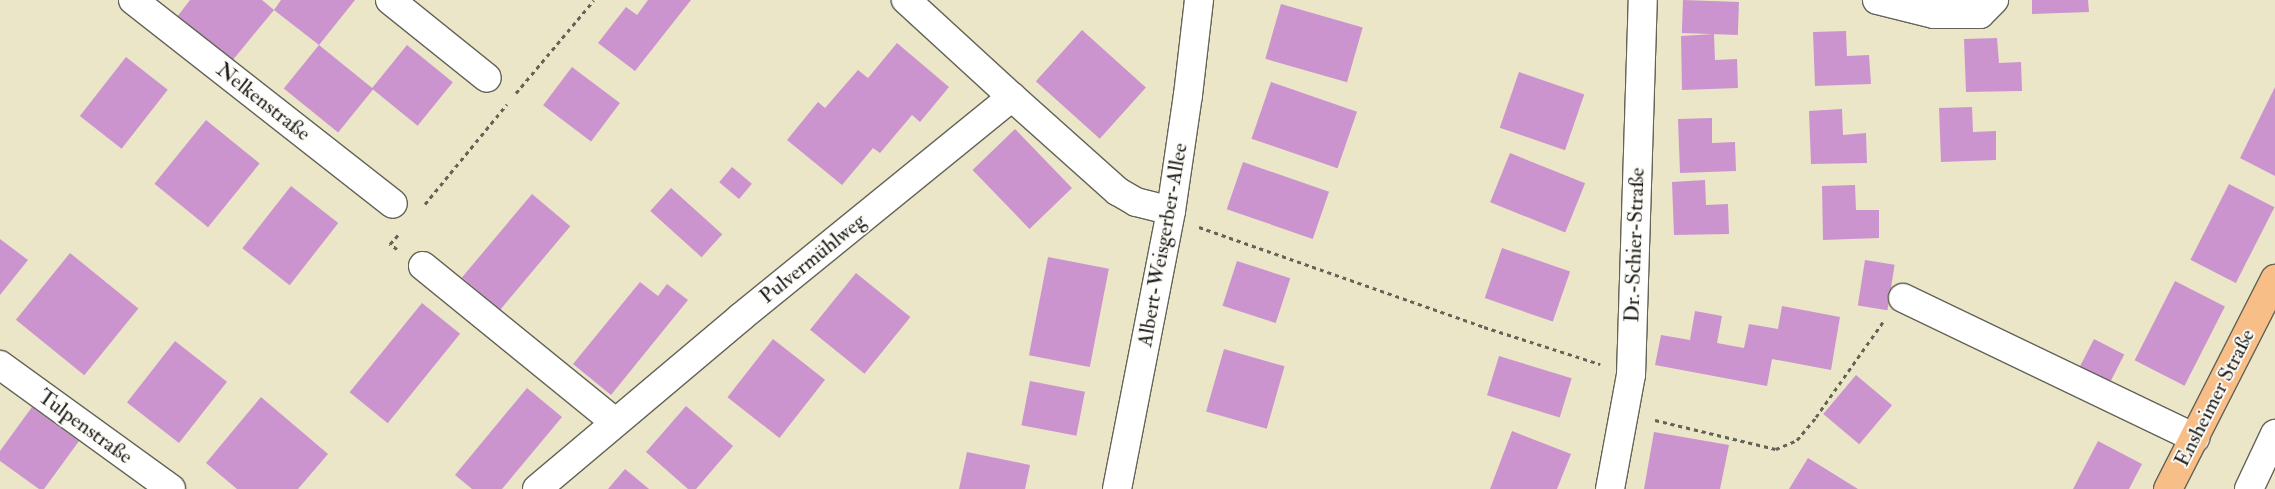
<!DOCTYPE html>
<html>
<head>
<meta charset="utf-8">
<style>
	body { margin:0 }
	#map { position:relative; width:2275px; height:489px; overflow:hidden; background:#ebe6c8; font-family:"IM FELL Double Pica",serif }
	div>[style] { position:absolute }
	.building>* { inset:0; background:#cb94cf; transform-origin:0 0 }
	.path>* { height:3px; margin-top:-1.5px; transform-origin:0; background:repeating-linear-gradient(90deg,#646358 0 4px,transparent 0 8px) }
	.roads { filter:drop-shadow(1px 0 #646358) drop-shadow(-1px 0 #646358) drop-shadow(0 1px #646358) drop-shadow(0 -1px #646358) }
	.minor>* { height:28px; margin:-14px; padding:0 14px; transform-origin:14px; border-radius:14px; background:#fff }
	.major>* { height:28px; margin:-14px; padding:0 14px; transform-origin:14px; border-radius:14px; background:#f7be88 }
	span { translate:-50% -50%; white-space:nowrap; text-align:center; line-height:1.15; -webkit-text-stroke:4px #fdfcf7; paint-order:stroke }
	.street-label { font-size:21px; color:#1c1c1c }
</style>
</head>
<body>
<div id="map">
	<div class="building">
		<div style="clip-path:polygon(190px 0,262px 0,274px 10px,232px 61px,177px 17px)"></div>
		<div style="clip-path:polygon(281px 0,355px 0,319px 45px,274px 10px)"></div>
		<div style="clip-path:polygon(648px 0,691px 0,635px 71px,598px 43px,626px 7px,637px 15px)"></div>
		<div style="left:1683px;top:0;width:56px;height:33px;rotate:2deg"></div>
		<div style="clip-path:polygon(2032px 0,2088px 0,2089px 12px,2032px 14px)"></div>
		<div style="left:1281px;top:4px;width:85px;height:57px;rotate:16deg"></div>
		<div style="left:1082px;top:30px;width:86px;height:69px;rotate:42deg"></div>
		<div style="clip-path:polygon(1846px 31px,1847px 56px,1869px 55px,1871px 84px,1815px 86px,1813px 32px)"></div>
		<div style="clip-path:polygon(1714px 34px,1715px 60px,1737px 59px,1738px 88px,1682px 90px,1681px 36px)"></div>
		<div style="clip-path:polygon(1997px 38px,1999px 63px,2021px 62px,2022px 91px,1966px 92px,1964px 39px)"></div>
		<div style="clip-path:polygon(897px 43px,949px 87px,920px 122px,912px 115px,880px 153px,873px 148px,842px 185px,787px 140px,818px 102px,825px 108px,858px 70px,868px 78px)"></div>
		<div style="left:319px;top:45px;width:70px;height:56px;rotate:39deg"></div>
		<div style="left:407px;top:45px;width:59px;height:56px;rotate:39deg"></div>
		<div style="left:126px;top:57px;width:53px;height:75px;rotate:38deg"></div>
		<div style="left:572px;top:67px;width:60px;height:48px;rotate:37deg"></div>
		<div style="left:1519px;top:72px;width:69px;height:59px;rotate:19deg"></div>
		<div style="left:1271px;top:82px;width:91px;height:60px;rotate:19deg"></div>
		<div style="clip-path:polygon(2275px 87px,2275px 176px,2240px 158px)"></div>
		<div style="clip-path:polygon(1972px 107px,1973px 132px,1996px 131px,1996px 160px,1941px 162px,1939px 108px)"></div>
		<div style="clip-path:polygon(1842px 109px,1843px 135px,1866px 133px,1867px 163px,1811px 164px,1809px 111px)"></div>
		<div style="clip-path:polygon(1712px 118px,1712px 143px,1735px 142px,1736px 171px,1680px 173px,1678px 119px)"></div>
		<div style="left:206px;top:120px;width:69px;height:82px;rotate:39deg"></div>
		<div style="left:1015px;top:129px;width:82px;height:59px;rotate:46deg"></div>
		<div style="left:1510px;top:153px;width:81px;height:53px;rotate:22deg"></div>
		<div style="left:1243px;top:162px;width:91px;height:50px;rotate:19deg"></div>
		<div style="left:732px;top:167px;width:26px;height:20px;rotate:40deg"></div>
		<div style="clip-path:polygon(1705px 180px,1706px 205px,1728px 204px,1729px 234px,1674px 235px,1672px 182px)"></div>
		<div style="left:2229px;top:184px;width:51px;height:85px;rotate:27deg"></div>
		<div style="clip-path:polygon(1855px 185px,1856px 210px,1879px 210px,1879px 238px,1823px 240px,1822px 186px)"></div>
		<div style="left:291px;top:186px;width:60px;height:79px;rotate:38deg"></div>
		<div style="left:671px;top:188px;width:69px;height:31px;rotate:42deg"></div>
		<div style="left:532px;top:194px;width:50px;height:109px;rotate:40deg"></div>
		<div style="clip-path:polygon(0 239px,28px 260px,0 295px)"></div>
		<div style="left:1502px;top:248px;width:72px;height:53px;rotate:19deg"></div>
		<div style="left:70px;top:253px;width:88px;height:86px;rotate:39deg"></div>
		<div style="left:1048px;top:257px;width:62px;height:100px;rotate:11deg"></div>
		<div style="left:1865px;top:260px;width:30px;height:46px;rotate:9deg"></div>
		<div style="left:1237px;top:261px;width:56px;height:47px;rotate:18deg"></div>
		<div style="left:856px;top:273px;width:70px;height:73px;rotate:39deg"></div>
		<div style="left:2175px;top:281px;width:56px;height:89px;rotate:27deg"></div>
		<div style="clip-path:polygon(640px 282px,658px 296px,667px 284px,688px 300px,611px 395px,573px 364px)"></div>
		<div style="left:422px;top:303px;width:49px;height:115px;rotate:39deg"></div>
		<div style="clip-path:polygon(1782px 306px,1840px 317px,1831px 370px,1772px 359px,1767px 386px,1655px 365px,1661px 335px,1690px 340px,1695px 311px,1722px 316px,1717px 343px,1744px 348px,1749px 324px,1778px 329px)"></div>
		<div style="left:773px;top:339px;width:66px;height:74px;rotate:38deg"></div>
		<div style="left:2094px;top:339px;width:34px;height:31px;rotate:27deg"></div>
		<div style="left:175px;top:341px;width:66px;height:78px;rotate:38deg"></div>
		<div style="left:1224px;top:349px;width:63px;height:65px;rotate:16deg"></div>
		<div style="left:1499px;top:356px;width:76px;height:41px;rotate:17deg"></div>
		<div style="left:1856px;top:375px;width:47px;height:51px;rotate:40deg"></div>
		<div style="left:1030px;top:381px;width:56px;height:45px;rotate:11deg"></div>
		<div style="clip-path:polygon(527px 388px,562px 417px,502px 489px,472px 489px,455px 475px)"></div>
		<div style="clip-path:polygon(261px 397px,328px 454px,298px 489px,237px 489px,206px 463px)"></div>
		<div style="clip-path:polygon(686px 406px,733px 446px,696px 489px,688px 489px,646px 452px)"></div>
		<div style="clip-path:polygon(32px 407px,79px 441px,44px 489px,39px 489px,0 461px,0 451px)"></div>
		<div style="clip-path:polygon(1512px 431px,1571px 454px,1557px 489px,1490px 489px)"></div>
		<div style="clip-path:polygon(1654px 432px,1729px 445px,1720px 489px,1644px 489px)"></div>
		<div style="clip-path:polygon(2098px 441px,2142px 464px,2129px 489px,2073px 489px)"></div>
		<div style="clip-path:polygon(967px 452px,1030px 465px,1025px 489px,959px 489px)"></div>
		<div style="clip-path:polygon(1808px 458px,1858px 489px,1789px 489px)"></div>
		<div style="clip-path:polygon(625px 469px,649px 489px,608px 489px)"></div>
	</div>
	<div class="path">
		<div style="left:516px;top:93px;width:121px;rotate:-50deg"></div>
		<div style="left:425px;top:204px;width:129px;rotate:-50.6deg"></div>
		<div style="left:1199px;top:227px;width:302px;rotate:19.3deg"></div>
		<div style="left:1484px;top:327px;width:122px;rotate:17.7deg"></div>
		<div style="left:397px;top:249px;width:9px;rotate:-144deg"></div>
		<div style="left:390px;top:244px;width:12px;rotate:-48deg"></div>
		<div style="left:1655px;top:420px;width:124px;rotate:13.5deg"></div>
		<div style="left:1776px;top:449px;width:23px;rotate:-23deg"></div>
		<div style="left:1797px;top:440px;width:30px;rotate:-50deg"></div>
		<div style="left:1816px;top:417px;width:116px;rotate:-54.8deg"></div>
	</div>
	<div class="roads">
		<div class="minor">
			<div style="left:133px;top:0;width:330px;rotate:38.1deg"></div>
			<div style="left:390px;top:0;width:124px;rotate:38.8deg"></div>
			<div style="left:1877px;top:0;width:59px;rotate:13.8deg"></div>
			<div style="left:1934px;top:14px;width:46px"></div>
			<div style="left:1980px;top:14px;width:20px;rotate:-45deg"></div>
			<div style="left:1012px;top:97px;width:141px;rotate:41.8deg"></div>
			<div style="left:1117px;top:191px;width:22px;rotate:30deg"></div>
			<div style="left:1136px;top:202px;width:36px;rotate:14deg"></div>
			<div style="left:423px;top:266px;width:247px;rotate:39.1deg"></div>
			<div style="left:1903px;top:298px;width:324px;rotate:25.6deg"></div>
			<div style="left:0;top:365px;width:211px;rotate:35.9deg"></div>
			<div style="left:537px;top:489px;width:267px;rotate:-40.1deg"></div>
			<div style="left:741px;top:317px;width:349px;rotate:-39.1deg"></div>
			<div style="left:1012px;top:97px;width:144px;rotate:-137.5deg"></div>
			<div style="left:1117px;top:489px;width:283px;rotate:-79deg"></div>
			<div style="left:1171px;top:211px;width:117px;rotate:-81.7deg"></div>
			<div style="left:1188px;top:95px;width:96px;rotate:-83.4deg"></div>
			<div style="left:1610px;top:489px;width:116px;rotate:-79.6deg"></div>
			<div style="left:1631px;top:375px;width:375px;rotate:-88.2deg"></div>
			<div style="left:2249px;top:489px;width:61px;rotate:-64.7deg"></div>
		</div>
		<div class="major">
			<div style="left:2168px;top:489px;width:236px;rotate:-63deg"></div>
		</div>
	</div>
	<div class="street-label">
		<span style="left:263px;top:102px;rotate:38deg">Nelkenstraße</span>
		<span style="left:1163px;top:245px;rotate:-80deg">Albert-Weisgerber-Allee</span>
		<span style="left:1635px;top:245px;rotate:-88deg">Dr.-Schier-Straße</span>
		<span style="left:813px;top:259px;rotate:-39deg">Pulvermühlweg</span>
		<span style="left:2215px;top:398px;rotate:-63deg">Ensheimer Straße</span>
		<span style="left:85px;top:427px;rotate:36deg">Tulpenstraße</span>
	</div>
</div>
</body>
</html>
